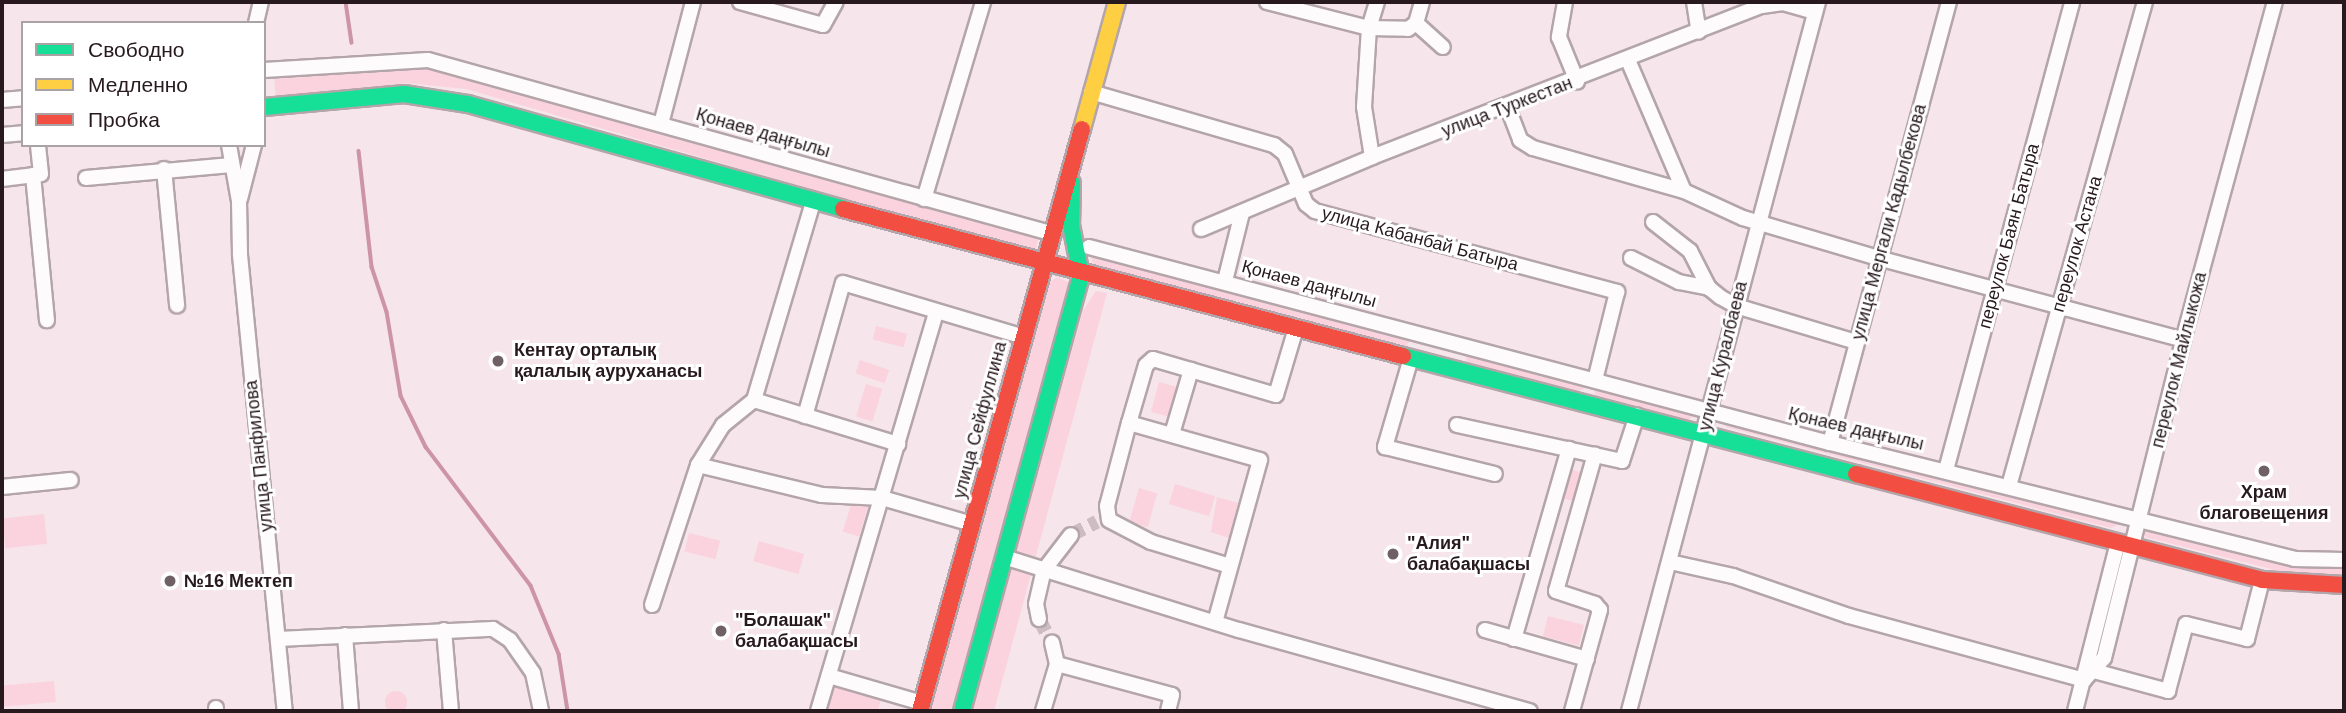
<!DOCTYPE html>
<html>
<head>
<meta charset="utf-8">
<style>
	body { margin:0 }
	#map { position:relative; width:2346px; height:713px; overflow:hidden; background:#f6e5ea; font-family:Arial,sans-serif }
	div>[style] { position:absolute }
	.green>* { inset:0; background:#fad3de; transform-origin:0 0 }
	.round { border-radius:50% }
	.stream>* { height:3.5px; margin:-1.75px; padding:0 1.75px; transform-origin:1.75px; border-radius:1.75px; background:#cd94a6 }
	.street-tunnel>* { height:14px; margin-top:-7px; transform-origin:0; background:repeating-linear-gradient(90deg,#cdbcc1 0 14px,transparent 0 21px) }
	.roads { filter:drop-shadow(2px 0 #b3a5a9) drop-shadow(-2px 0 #b3a5a9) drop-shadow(0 2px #b3a5a9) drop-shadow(0 -2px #b3a5a9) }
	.street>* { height:14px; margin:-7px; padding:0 7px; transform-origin:7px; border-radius:7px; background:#fefbfc }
	.fast>* { height:16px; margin:-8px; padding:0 8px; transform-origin:8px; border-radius:8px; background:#16e098 }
	.slow>* { height:16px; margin:-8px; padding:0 8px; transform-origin:8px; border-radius:8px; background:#ffcf43 }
	.jam>* { height:16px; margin:-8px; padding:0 8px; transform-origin:8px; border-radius:8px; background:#f24e42 }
	.dots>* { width:19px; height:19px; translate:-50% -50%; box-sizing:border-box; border:4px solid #fff; border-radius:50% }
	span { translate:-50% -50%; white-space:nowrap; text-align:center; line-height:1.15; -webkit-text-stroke:6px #fff; paint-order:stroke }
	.street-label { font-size:18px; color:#27191d }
	.poi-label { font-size:18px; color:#27191d; font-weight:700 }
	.left { translate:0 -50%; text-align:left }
	.frame { position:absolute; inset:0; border:4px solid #27191d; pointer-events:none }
	.legend { position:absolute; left:21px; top:21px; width:245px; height:126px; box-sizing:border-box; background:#fff; border:2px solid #a9a3a5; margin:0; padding:9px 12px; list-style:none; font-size:21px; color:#27191d }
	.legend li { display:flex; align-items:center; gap:14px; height:35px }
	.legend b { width:35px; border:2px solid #a9a3a5 }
</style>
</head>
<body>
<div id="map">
	<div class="green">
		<div style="clip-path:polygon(414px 59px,1039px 235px,1035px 254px,466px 89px,406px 83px,276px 99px,274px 74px)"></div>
		<div style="clip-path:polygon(1091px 255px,1409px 338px,1409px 342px,1405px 348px,1093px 268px)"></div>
		<div style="clip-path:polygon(1057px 277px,1070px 283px,956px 711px,929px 711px,1048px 283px)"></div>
		<div style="clip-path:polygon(1096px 291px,1107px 293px,994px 711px,972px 711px,1083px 311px)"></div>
		<div style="left:876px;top:326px;width:32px;height:14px;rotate:14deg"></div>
		<div style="clip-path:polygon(1465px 352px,1587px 383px,1586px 387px,1579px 391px,1467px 363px)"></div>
		<div style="left:860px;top:360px;width:31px;height:14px;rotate:19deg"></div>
		<div style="left:1159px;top:382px;width:20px;height:31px;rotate:15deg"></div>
		<div style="left:866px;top:384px;width:17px;height:34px;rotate:17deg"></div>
		<div style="clip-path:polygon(1594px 385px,1694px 413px,1693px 416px,1689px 420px,1595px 395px)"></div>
		<div style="clip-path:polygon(1729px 416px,2119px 522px,2119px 524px,2111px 528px,1726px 427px)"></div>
		<div style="left:1566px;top:468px;width:23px;height:30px;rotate:15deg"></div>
		<div style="left:1175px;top:484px;width:42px;height:21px;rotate:17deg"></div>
		<div style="left:1139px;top:488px;width:19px;height:35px;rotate:16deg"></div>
		<div style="clip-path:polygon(1217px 497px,1238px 503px,1229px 538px,1211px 532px)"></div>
		<div style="left:853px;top:498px;width:17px;height:35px;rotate:17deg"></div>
		<div style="left:44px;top:514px;width:30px;height:42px;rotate:84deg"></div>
		<div style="clip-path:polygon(2141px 528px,2344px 561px,2344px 577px,2283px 572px,2145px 537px)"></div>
		<div style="left:689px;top:533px;width:32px;height:19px;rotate:14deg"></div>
		<div style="left:759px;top:541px;width:47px;height:21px;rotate:16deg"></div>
		<div style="left:1548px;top:616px;width:37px;height:21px;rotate:14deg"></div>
		<div style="left:54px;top:681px;width:21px;height:52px;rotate:85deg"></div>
		<div style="clip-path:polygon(832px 682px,882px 695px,878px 711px,824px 711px)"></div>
		<div class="round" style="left:385px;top:691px;width:22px;height:22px"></div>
	</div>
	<div class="stream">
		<div style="left:346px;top:2px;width:41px;rotate:81.7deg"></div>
		<div style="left:359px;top:151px;width:117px;rotate:83.6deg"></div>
		<div style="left:372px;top:267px;width:47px;rotate:71.6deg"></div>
		<div style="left:387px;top:312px;width:85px;rotate:80.5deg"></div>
		<div style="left:401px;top:396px;width:57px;rotate:63.9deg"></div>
		<div style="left:426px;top:447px;width:174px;rotate:52.9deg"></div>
		<div style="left:531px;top:586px;width:74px;rotate:67.6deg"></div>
		<div style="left:559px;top:654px;width:58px;rotate:81deg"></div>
	</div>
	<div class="street-tunnel">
		<div style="left:1071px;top:535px;width:29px;rotate:-27deg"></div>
		<div style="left:1039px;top:619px;width:27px;rotate:62deg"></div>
	</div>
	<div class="roads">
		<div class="street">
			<div style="left:740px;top:2px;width:86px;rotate:15.5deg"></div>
			<div style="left:823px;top:25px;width:26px;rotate:-61deg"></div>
			<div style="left:1267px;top:2px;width:105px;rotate:14.3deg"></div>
			<div style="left:1369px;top:28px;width:39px;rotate:1deg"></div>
			<div style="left:1408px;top:29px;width:10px;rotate:-37deg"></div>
			<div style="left:1416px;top:23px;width:22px;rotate:-74deg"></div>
			<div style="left:1565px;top:2px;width:36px;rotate:100deg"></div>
			<div style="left:1559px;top:37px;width:48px;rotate:67.8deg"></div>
			<div style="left:1694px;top:2px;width:30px;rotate:81deg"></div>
			<div style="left:256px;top:23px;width:22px;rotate:-77deg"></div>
			<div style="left:1416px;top:23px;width:36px;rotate:42deg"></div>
			<div style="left:1628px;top:60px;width:142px;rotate:66.9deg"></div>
			<div style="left:264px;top:70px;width:164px;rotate:-3.5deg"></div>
			<div style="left:428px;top:60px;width:646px;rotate:15.54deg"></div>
			<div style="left:1091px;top:92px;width:191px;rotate:16.2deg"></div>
			<div style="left:1274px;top:145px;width:14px;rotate:39deg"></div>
			<div style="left:1285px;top:154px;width:54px;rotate:67.2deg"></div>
			<div style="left:1306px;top:204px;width:11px;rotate:38deg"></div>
			<div style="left:1315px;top:211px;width:313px;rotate:15deg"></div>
			<div style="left:1617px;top:292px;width:91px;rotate:104deg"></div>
			<div style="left:2px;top:100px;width:21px;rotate:-5deg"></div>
			<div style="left:1508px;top:108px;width:34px;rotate:69deg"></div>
			<div style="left:1520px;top:140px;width:15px;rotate:32deg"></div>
			<div style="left:1533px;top:148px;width:157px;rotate:15.9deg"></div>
			<div style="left:1684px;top:191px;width:65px;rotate:24.6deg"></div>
			<div style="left:1743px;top:218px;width:141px;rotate:16.5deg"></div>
			<div style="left:1878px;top:258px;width:316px;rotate:15deg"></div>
			<div style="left:661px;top:124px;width:126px;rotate:-75.3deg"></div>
			<div style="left:2px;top:135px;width:21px;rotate:-5deg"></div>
			<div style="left:229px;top:145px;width:57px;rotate:79.9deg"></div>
			<div style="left:239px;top:201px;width:54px;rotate:88.9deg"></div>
			<div style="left:240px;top:255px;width:458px;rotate:84.4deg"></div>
			<div style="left:1372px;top:157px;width:51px;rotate:-99.1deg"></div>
			<div style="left:1364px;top:107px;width:79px;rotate:-86.4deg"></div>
			<div style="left:1369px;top:28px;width:27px;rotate:-73deg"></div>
			<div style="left:164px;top:169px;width:137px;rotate:84.5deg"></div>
			<div style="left:33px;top:175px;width:146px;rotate:84.5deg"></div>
			<div style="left:86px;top:178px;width:146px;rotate:-5.1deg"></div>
			<div style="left:2px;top:179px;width:39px;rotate:-7deg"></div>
			<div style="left:41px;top:174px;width:29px;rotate:-96deg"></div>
			<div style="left:240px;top:199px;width:56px;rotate:-75.5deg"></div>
			<div style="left:924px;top:199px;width:206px;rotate:-73.3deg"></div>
			<div style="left:1653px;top:222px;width:47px;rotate:38.1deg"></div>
			<div style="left:1690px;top:251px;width:42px;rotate:62.8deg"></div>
			<div style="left:1709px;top:288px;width:14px;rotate:39deg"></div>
			<div style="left:1720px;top:297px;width:18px;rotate:29deg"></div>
			<div style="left:1736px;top:306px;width:125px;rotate:16.7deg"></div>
			<div style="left:1201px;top:229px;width:186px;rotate:-22.8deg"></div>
			<div style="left:1372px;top:157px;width:418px;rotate:-21.2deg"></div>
			<div style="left:1762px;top:6px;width:21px;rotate:-8deg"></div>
			<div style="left:1783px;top:3px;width:33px;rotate:16deg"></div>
			<div style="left:1089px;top:247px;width:766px;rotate:14.82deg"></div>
			<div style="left:1830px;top:443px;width:478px;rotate:14deg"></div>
			<div style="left:2294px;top:559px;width:50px;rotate:1.1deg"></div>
			<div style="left:1631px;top:258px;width:54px;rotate:26.6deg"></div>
			<div style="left:1679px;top:282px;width:31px;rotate:11deg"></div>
			<div style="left:1225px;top:281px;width:70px;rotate:-76deg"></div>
			<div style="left:1411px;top:358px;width:93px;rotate:106.3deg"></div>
			<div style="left:1385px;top:447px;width:113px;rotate:13.8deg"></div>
			<div style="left:754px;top:400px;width:151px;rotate:17deg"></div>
			<div style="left:805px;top:416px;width:138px;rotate:-74.1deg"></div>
			<div style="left:843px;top:283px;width:189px;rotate:16.6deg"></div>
			<div style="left:1129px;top:423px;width:136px;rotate:15.8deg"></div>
			<div style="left:1260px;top:460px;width:168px;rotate:105.5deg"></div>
			<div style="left:1457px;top:425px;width:169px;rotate:12.3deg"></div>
			<div style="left:1622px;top:461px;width:48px;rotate:-71.9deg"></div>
			<div style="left:1172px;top:434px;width:67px;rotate:-73.5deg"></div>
			<div style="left:1830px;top:443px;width:457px;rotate:-74.9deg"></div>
			<div style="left:698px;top:465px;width:128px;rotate:13.6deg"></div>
			<div style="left:822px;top:495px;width:60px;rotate:2.9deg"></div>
			<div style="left:882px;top:498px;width:94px;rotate:16.1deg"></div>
			<div style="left:1946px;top:470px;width:485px;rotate:-74.9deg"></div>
			<div style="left:2009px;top:486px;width:503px;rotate:-74.31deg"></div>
			<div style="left:2px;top:487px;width:69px;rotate:-5.8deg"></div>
			<div style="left:1004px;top:557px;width:246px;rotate:17.3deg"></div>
			<div style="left:1239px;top:630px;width:302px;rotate:15.6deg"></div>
			<div style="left:1670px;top:562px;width:65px;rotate:12.5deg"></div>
			<div style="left:1733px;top:576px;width:123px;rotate:19deg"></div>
			<div style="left:1849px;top:616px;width:244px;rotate:15.2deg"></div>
			<div style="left:1230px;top:566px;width:83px;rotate:-163.1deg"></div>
			<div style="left:1151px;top:542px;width:47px;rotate:-152.4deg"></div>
			<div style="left:1109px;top:520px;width:14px;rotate:-98deg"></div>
			<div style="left:1107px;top:506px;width:86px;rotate:-75.2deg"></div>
			<div style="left:1129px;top:423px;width:60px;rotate:-73.7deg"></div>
			<div style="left:1146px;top:365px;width:9px;rotate:-41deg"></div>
			<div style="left:1153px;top:359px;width:128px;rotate:16.3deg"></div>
			<div style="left:1276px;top:395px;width:70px;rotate:-73.4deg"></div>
			<div style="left:652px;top:605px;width:147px;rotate:-71.8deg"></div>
			<div style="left:698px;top:465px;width:47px;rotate:-58deg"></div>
			<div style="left:723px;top:425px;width:40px;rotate:-39deg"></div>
			<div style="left:754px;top:400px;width:207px;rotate:-73.4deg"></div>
			<div style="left:1039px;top:619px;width:15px;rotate:-101deg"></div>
			<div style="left:1036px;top:604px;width:35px;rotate:-77deg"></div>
			<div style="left:1044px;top:570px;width:44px;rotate:-52.4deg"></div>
			<div style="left:444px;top:630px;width:81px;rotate:85.1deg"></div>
			<div style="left:1485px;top:630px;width:106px;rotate:15.9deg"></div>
			<div style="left:345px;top:635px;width:76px;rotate:85.5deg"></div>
			<div style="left:278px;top:639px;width:215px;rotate:-2.7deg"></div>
			<div style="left:493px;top:629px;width:20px;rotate:33deg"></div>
			<div style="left:510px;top:640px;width:40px;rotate:55.1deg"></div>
			<div style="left:533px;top:673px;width:39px;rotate:78deg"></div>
			<div style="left:1514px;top:639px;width:198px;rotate:-73.9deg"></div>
			<div style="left:1057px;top:664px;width:119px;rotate:15.1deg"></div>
			<div style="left:1172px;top:695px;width:16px;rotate:104deg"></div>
			<div style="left:2094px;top:671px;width:77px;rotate:15.1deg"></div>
			<div style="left:2168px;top:691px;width:69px;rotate:-75deg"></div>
			<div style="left:2186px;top:624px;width:63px;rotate:13.8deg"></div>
			<div style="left:2247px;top:639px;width:61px;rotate:-75.7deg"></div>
			<div style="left:829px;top:676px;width:97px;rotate:16.2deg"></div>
			<div style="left:2084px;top:680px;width:30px;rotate:-48deg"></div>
			<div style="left:2104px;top:658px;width:328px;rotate:-76deg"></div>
			<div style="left:2183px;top:340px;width:350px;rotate:-74.8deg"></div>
			<div style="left:216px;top:708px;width:3px;rotate:90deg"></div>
			<div style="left:818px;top:711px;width:416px;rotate:-73.5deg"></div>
			<div style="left:1043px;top:711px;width:49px;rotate:-73.4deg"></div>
			<div style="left:1057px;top:664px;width:22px;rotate:-103deg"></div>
			<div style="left:1572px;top:711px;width:105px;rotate:-74.5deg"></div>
			<div style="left:1600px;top:610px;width:8px;rotate:-130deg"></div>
			<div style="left:1595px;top:604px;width:41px;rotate:-161.6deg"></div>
			<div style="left:1556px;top:591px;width:142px;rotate:-74.1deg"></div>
			<div style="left:1629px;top:711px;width:734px;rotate:-75.07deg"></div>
			<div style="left:2075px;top:711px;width:174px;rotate:-75.7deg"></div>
		</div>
		<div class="fast">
			<div style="left:264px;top:107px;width:141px;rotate:-5.3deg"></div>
			<div style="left:404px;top:94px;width:65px;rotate:8.9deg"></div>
			<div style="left:468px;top:104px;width:389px;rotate:15.6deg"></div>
			<div style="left:1403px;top:356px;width:468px;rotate:14.6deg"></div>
			<div style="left:962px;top:711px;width:452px;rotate:-74.7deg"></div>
			<div style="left:1081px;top:275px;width:51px;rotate:-101.3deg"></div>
			<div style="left:1071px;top:225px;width:42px;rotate:-88.6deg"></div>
		</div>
		<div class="slow">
			<div style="left:1082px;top:129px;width:132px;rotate:-74.6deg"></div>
		</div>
		<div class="jam">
			<div style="left:843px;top:209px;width:579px;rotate:14.71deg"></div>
			<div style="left:1856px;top:474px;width:420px;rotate:14.6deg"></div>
			<div style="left:2262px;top:580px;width:82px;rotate:3.5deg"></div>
			<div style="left:920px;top:711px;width:604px;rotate:-74.45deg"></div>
		</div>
	</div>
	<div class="dots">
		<div style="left:498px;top:361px;background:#6f6065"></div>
		<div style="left:2264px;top:471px;background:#6f6065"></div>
		<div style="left:1393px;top:554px;background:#6f6065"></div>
		<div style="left:170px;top:581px;background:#6f6065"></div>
		<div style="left:721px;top:631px;background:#6f6065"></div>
	</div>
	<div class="street-label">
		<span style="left:1507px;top:107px;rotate:-21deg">улица Туркестан</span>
		<span style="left:763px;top:133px;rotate:16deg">Қонаев даңғылы</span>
		<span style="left:1889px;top:222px;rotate:-75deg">улица Мергали Кадылбекова</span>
		<span style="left:2009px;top:236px;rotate:-75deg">переулок Баян Батыра</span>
		<span style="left:1420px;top:239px;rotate:15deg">улица Кабанбай Батыра</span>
		<span style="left:2077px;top:244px;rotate:-74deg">переулок Астана</span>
		<span style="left:1309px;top:284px;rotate:15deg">Қонаев даңғылы</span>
		<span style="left:1723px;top:356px;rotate:-76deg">улица Куралбаева</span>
		<span style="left:2179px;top:360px;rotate:-76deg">переулок Майлыкожа</span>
		<span style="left:980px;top:420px;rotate:-75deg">улица Сейфуллина</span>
		<span style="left:1856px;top:429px;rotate:13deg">Қонаев даңғылы</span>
		<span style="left:259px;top:456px;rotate:-96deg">улица Панфилова</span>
	</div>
	<div class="poi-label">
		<span class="left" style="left:514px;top:361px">Кентау орталық<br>қалалық ауруханасы</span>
		<span style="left:2264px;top:503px">Храм<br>благовещения</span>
		<span class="left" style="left:1407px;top:554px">"Алия"<br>балабақшасы</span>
		<span class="left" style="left:184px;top:581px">№16 Мектеп</span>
		<span class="left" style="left:735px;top:631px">"Болашак"<br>балабақшасы</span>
	</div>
	<div class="frame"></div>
	<ul class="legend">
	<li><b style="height:9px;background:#16e098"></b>Свободно</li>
	<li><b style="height:9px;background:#ffcf43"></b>Медленно</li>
	<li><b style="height:9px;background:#f24e42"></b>Пробка</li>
	</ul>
</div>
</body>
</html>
